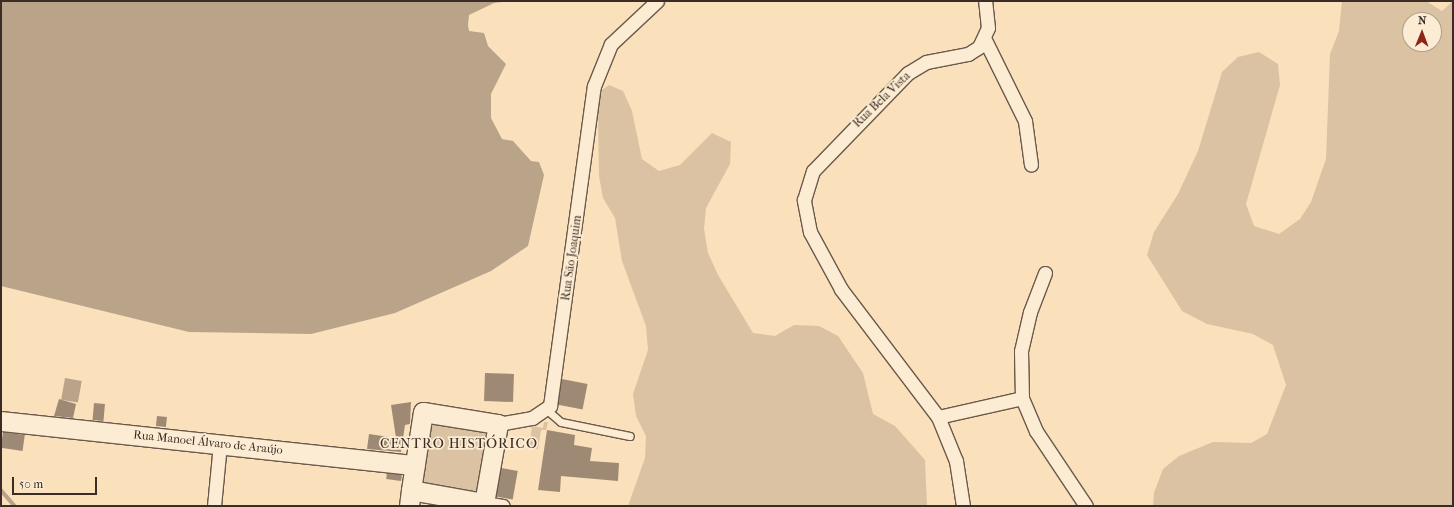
<!DOCTYPE html>
<html>
<head>
<meta charset="utf-8">
<style>
	body { margin:0 }
	#map { position:relative; width:1454px; height:507px; overflow:hidden; background:#fae1bc; font-family:"IM FELL French Canon",serif }
	div>[style] { position:absolute }
	.green>* { inset:0; background:#dac2a2; transform-origin:0 0 }
	.water>* { inset:0; background:#b9a389; transform-origin:0 0 }
	.stream>* { height:3.5px; margin:-1.75px; padding:0 1.75px; transform-origin:1.75px; border-radius:1.75px; background:#b9a389 }
	.building>* { inset:0; background:#9e8a74; transform-origin:0 0 }
	.roads { filter:drop-shadow(1px 0 #6b594b) drop-shadow(-1px 0 #6b594b) drop-shadow(0 1px #6b594b) drop-shadow(0 -1px #6b594b) }
	.lane>* { height:7px; margin:-3.5px; padding:0 3.5px; transform-origin:3.5px; border-radius:3.5px; background:#fcecd3 }
	.street>* { height:13px; margin:-6.5px; padding:0 6.5px; transform-origin:6.5px; border-radius:6.5px; background:#fcecd3 }
	.secondary>* { height:19px; margin:-9.5px; padding:0 9.5px; transform-origin:9.5px; border-radius:9.5px; background:#fcecd3 }
	span { translate:-50% -50%; white-space:nowrap; text-align:center; line-height:1.15; -webkit-text-stroke:3.5px #fcecd3; paint-order:stroke }
	.street-label { font-size:12px; color:#3b2c25 }
	.quarter-label { font-size:14px; color:#3b2c25; letter-spacing:1px }
	.frame { position:absolute; inset:0; border:2px solid #3b2c25; pointer-events:none }
	.north { position:absolute; left:1402px; top:12px; width:40px; height:40px; box-sizing:border-box; background:#fcecd3; border:1px solid #af9f8d; border-radius:50%; rotate:1deg; font-size:11px; font-weight:700; line-height:16px; text-align:center; color:#3b2c25 }
	.north::after { content:''; display:block; margin:auto; width:14px; height:18px; background:#8f2418; clip-path:polygon(50% 0,100% 100%,50% 72%,0 100%) }
	.scale { position:absolute; left:12px; top:477px; width:85px; height:18px; box-sizing:border-box; border:2px solid #3b2c25; border-top:0; padding-left:5px; font-size:12px; line-height:14px; white-space:nowrap; color:#3b2c25; -webkit-text-stroke:3px #fcecd3; paint-order:stroke }
</style>
</head>
<body>
<div id="map">
	<div class="green">
		<div style="clip-path:polygon(evenodd,1342px 1px,1426px 1px,1442px 11px,1453px 1px,1453px 506px,1153px 506px,1154px 493px,1163px 469px,1179px 456px,1213px 442px,1251px 443px,1267px 434px,1286px 385px,1273px 345px,1253px 334px,1207px 324px,1182px 311px,1147px 255px,1154px 232px,1178px 194px,1198px 151px,1222px 72px,1238px 57px,1259px 52px,1278px 64px,1280px 85px,1246px 204px,1254px 226px,1279px 234px,1300px 219px,1311px 202px,1326px 159px,1330px 54px,1339px 31px,1342px 1px,1410px 20px,1434px 20px,1434px 44px,1410px 44px,1410px 20px)"></div>
		<div style="clip-path:polygon(609px 85px,623px 91px,632px 111px,642px 159px,659px 171px,680px 165px,712px 133px,731px 142px,730px 164px,706px 208px,704px 229px,708px 253px,718px 275px,753px 333px,775px 336px,794px 325px,819px 326px,838px 336px,863px 373px,873px 414px,895px 426px,925px 460px,927px 506px,628px 506px,645px 458px,646px 436px,636px 416px,633px 394px,648px 350px,646px 326px,622px 261px,615px 218px,603px 198px,599px 176px,598px 112px,602px 90px)"></div>
		<div style="left:426px;top:421px;width:66px;height:66px;rotate:8deg"></div>
		<div style="clip-path:polygon(544px 422px,548px 422px,546px 430px,541px 430px,538px 449px,529px 447px,532px 426px,543px 428px)"></div>
	</div>
	<div class="water">
		<div style="clip-path:polygon(1px 1px,510px 1px,494px 3px,469px 15px,468px 25px,469px 31px,484px 33px,488px 46px,506px 64px,491px 94px,491px 118px,502px 139px,513px 141px,531px 161px,539px 162px,544px 175px,528px 246px,491px 271px,395px 313px,311px 334px,189px 332px,1px 286px)"></div>
		<div style="left:65px;top:378px;width:17px;height:22px;rotate:10deg"></div>
	</div>
	<div class="stream">
		<div style="left:1px;top:490px;width:21px;rotate:49deg"></div>
	</div>
	<div class="building">
		<div style="left:485px;top:373px;width:29px;height:28px;rotate:2deg"></div>
		<div style="left:562px;top:379px;width:26px;height:26px;rotate:11deg"></div>
		<div style="clip-path:polygon(59px 399px,76px 404px,73px 418px,54px 416px)"></div>
		<div style="clip-path:polygon(411px 402px,410px 424px,405px 425px,401px 452px,367px 449px,369px 434px,396px 438px,391px 405px)"></div>
		<div style="left:94px;top:403px;width:11px;height:17px;rotate:5deg"></div>
		<div style="left:157px;top:416px;width:10px;height:10px;rotate:6deg"></div>
		<div style="clip-path:polygon(547px 430px,575px 435px,574px 445px,592px 448px,590px 461px,619px 463px,618px 481px,561px 476px,560px 492px,538px 490px)"></div>
		<div style="left:3px;top:432px;width:22px;height:16px;rotate:8deg"></div>
		<div style="left:501px;top:468px;width:17px;height:29px;rotate:10deg"></div>
		<div style="left:387px;top:473px;width:15px;height:6px;rotate:8deg"></div>
	</div>
	<div class="roads">
		<div class="lane">
			<div style="left:547px;top:410px;width:18px;rotate:41deg"></div>
			<div style="left:561px;top:422px;width:70px;rotate:11.5deg"></div>
		</div>
		<div class="street">
			<div style="left:985px;top:40px;width:90px;rotate:63.7deg"></div>
			<div style="left:1025px;top:121px;width:44px;rotate:82.2deg"></div>
			<div style="left:1045px;top:273px;width:42px;rotate:111deg"></div>
			<div style="left:1030px;top:312px;width:40px;rotate:103deg"></div>
			<div style="left:1021px;top:351px;width:47px;rotate:88.8deg"></div>
			<div style="left:1022px;top:398px;width:36px;rotate:67deg"></div>
			<div style="left:1036px;top:431px;width:90px;rotate:56.3deg"></div>
			<div style="left:938px;top:417px;width:86px;rotate:-12.7deg"></div>
			<div style="left:498px;top:424px;width:35px;rotate:-10deg"></div>
			<div style="left:532px;top:418px;width:22px;rotate:-34deg"></div>
			<div style="left:550px;top:406px;width:323px;rotate:-82.2deg"></div>
			<div style="left:594px;top:86px;width:45px;rotate:-68deg"></div>
			<div style="left:611px;top:44px;width:63px;rotate:-43.1deg"></div>
			<div style="left:484px;top:503px;width:19px;rotate:9deg"></div>
			<div style="left:214px;top:506px;width:62px;rotate:-84.5deg"></div>
			<div style="left:963px;top:506px;width:46px;rotate:-98.8deg"></div>
			<div style="left:956px;top:461px;width:48px;rotate:-112.2deg"></div>
			<div style="left:938px;top:417px;width:161px;rotate:-127.2deg"></div>
			<div style="left:841px;top:289px;width:65px;rotate:-118.5deg"></div>
			<div style="left:810px;top:232px;width:33px;rotate:-101deg"></div>
			<div style="left:804px;top:200px;width:30px;rotate:-73deg"></div>
			<div style="left:813px;top:171px;width:136px;rotate:-45.9deg"></div>
			<div style="left:908px;top:73px;width:21px;rotate:-31deg"></div>
			<div style="left:926px;top:62px;width:43px;rotate:-10.8deg"></div>
			<div style="left:968px;top:54px;width:13px;rotate:-32deg"></div>
			<div style="left:979px;top:47px;width:21px;rotate:-65deg"></div>
			<div style="left:988px;top:28px;width:27px;rotate:-96deg"></div>
		</div>
		<div class="secondary">
			<div style="left:1px;top:421px;width:416px;rotate:6.1deg"></div>
			<div style="left:409px;top:506px;width:16px;rotate:-83deg"></div>
			<div style="left:411px;top:490px;width:79px;rotate:-81.3deg"></div>
			<div style="left:423px;top:412px;width:76px;rotate:9.1deg"></div>
			<div style="left:498px;top:424px;width:80px;rotate:100deg"></div>
			<div style="left:484px;top:503px;width:74px;rotate:-169.9deg"></div>
		</div>
	</div>
	<div class="street-label">
		<span style="left:882px;top:100px;rotate:-44deg">Rua Bela Vista</span>
		<span style="left:572px;top:258px;rotate:-82deg">Rua São Joaquim</span>
		<span style="left:208px;top:443px;rotate:6deg">Rua Manoel Álvaro de Araújo</span>
	</div>
	<div class="quarter-label">
		<span style="left:459px;top:444px">CENTRO HISTÓRICO</span>
	</div>
	<div class="frame"></div>
	<div class="north">N</div>
	<div class="scale">50 m</div>
</div>
</body>
</html>
